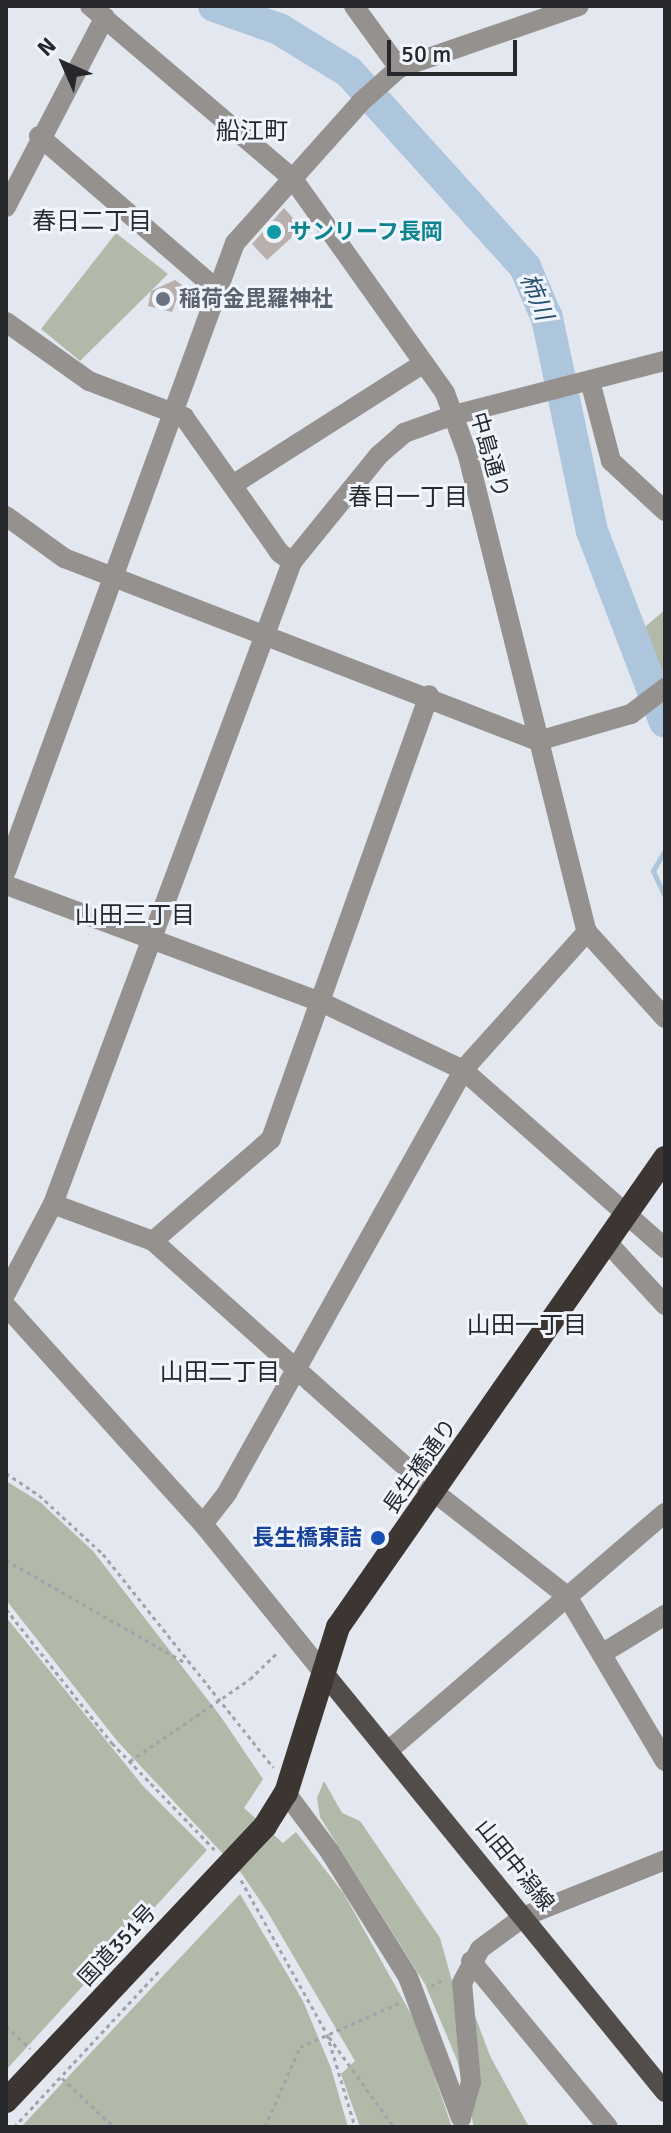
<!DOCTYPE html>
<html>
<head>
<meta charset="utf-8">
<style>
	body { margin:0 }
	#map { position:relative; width:671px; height:2133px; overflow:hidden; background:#e3e7ef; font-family:Signika,"Noto Sans JP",sans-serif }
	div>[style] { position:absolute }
	.green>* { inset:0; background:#b1b9a9 }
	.stream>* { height:5px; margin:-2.5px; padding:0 2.5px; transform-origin:2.5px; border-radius:2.5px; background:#aec6dc }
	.river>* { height:32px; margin:-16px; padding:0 16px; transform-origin:16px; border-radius:16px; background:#aec6dc }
	.building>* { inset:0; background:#b9afac }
	.path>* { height:3px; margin-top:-1.5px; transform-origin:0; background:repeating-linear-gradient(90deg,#a0a3a9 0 4px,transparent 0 8px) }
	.minor>* { height:20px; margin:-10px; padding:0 10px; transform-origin:10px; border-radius:10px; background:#95918f }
	.major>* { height:20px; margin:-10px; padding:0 10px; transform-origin:10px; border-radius:10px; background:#534d49 }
	.highway>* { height:24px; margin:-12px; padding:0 12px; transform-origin:12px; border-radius:12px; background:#3c3531 }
	.highway-bridge>* { height:24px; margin:-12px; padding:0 12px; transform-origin:12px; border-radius:12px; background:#3c3531 }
	.dots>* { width:22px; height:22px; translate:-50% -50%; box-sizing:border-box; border:4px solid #f0f4fc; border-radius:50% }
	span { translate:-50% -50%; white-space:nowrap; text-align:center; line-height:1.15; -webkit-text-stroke:6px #f0f4fc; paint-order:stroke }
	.culture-label { font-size:22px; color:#0d838f; font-weight:700 }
	.left { translate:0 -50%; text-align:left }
	.worship-label { font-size:22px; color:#5b616d; font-weight:700 }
	.street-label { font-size:22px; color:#27282b }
	.transit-label { font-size:22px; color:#164399; font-weight:700 }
	.right { translate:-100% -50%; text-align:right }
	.neighbourhood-label { font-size:24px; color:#27282b }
	.water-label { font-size:24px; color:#254e6d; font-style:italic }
	.frame { position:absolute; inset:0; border:8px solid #27282b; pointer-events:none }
	.north { position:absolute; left:24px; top:24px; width:80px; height:80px; -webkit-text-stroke:6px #f0f4fc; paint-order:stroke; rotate:315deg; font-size:22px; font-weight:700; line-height:32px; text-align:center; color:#27282b }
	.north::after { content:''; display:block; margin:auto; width:28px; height:36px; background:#27282b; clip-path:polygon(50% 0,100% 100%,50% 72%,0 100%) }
	.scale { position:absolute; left:387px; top:40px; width:130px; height:36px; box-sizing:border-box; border:4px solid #27282b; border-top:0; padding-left:10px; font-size:24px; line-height:28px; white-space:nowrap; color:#27282b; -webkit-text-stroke:6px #f0f4fc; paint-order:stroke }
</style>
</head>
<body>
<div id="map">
	<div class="green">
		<div style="clip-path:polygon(116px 233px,168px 274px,80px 361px,41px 329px)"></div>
		<div style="clip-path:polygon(665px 610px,665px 677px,660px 682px,640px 631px)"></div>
		<div style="clip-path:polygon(6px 1481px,40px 1502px,93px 1551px,221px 1717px,263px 1779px,244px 1808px,283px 1843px,296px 1832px,344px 1894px,416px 2023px,452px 2127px,360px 2127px,341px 2074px,355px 2061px,267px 1911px,242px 1874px,118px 1742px,6px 1600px)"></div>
		<div style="clip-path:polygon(6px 1617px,143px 1786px,207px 1850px,6px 2070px)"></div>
		<div style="clip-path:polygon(324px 1781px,342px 1813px,360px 1821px,440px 1938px,454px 1988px,468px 1997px,490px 2056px,529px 2127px,474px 2127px,457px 2060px,425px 1984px,320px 1817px,317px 1798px)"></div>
		<div style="clip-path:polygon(240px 1894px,303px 2001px,331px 2068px,348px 2127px,21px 2127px)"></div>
	</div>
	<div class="stream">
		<div style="left:665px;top:850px;width:24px;rotate:120deg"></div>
		<div style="left:653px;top:871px;width:29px;rotate:65deg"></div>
	</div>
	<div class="river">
		<div style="left:214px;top:6px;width:69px;rotate:19.5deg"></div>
		<div style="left:279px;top:29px;width:82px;rotate:31.6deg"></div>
		<div style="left:349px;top:72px;width:263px;rotate:47.9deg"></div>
		<div style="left:525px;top:267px;width:56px;rotate:66.7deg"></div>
		<div style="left:547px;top:318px;width:218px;rotate:78.1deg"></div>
		<div style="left:592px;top:531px;width:204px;rotate:69.1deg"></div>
	</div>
	<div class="building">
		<div style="clip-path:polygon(284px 208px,302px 228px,267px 260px,252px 244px)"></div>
		<div style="clip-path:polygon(175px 280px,182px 285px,172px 312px,148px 306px,151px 291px)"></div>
	</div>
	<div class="path">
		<div style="left:6px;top:1473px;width:40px;rotate:34deg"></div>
		<div style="left:39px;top:1495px;width:87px;rotate:42.7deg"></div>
		<div style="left:103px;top:1554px;width:273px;rotate:51.4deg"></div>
		<div style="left:6px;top:1560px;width:205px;rotate:29.8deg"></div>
		<div style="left:6px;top:1609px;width:171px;rotate:51.7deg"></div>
		<div style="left:112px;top:1743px;width:149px;rotate:46.1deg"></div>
		<div style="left:130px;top:1761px;width:145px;rotate:-34.3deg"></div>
		<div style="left:250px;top:1679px;width:39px;rotate:-44deg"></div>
		<div style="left:241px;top:1880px;width:176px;rotate:60.8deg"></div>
		<div style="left:327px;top:2034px;width:97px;rotate:73.2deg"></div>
		<div style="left:431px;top:1986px;width:16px;rotate:-27deg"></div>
		<div style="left:6px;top:2026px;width:33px;rotate:43deg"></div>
		<div style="left:329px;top:2037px;width:111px;rotate:54.2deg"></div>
		<div style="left:62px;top:2078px;width:71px;rotate:43.3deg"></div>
		<div style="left:14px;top:2127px;width:212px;rotate:-47.1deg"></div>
		<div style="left:265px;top:2127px;width:87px;rotate:-66.4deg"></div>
		<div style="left:300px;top:2047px;width:108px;rotate:-24deg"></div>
	</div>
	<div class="minor">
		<div style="left:90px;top:6px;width:267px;rotate:40.4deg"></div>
		<div style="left:293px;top:179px;width:262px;rotate:54.6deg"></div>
		<div style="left:445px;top:393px;width:67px;rotate:69.9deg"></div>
		<div style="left:468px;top:456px;width:491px;rotate:76deg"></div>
		<div style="left:587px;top:932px;width:116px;rotate:47.8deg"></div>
		<div style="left:354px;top:6px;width:77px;rotate:54deg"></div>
		<div style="left:39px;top:136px;width:234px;rotate:40.8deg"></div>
		<div style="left:6px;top:207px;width:214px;rotate:-62.5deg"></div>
		<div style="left:6px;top:322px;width:102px;rotate:35.4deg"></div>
		<div style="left:89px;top:381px;width:102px;rotate:20.8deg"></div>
		<div style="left:184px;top:417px;width:166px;rotate:54.8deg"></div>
		<div style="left:280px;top:553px;width:15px;rotate:37deg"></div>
		<div style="left:590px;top:381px;width:83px;rotate:75.3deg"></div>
		<div style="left:611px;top:461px;width:74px;rotate:42.8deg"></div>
		<div style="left:234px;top:484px;width:225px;rotate:-32.5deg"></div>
		<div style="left:6px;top:516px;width:72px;rotate:35.9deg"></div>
		<div style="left:64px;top:558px;width:508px;rotate:21.11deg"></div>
		<div style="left:538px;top:741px;width:97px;rotate:-16.2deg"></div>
		<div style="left:631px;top:714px;width:43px;rotate:-37.4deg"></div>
		<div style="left:6px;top:871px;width:668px;rotate:-69.97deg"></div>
		<div style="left:235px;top:243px;width:189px;rotate:-48.2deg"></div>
		<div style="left:361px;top:102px;width:51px;rotate:-41.8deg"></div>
		<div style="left:399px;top:68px;width:190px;rotate:-19deg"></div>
		<div style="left:6px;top:885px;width:336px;rotate:20.4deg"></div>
		<div style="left:321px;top:1002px;width:157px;rotate:25.6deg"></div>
		<div style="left:463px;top:1070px;width:269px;rotate:41.4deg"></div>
		<div style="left:53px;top:1204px;width:107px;rotate:20.3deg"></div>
		<div style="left:153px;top:1241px;width:377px;rotate:41.8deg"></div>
		<div style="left:434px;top:1492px;width:169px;rotate:38deg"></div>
		<div style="left:567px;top:1596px;width:192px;rotate:59.3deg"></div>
		<div style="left:153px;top:1241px;width:156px;rotate:-40.8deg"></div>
		<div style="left:271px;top:1139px;width:471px;rotate:-70.4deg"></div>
		<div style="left:607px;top:1242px;width:86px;rotate:47.4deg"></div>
		<div style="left:6px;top:1293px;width:101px;rotate:-62.2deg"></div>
		<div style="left:53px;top:1204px;width:685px;rotate:-69.58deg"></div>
		<div style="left:292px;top:562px;width:138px;rotate:-50.9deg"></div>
		<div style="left:379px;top:455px;width:33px;rotate:-41deg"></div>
		<div style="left:404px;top:433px;width:53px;rotate:-19.8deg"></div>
		<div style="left:454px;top:415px;width:218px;rotate:-14.4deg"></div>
		<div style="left:6px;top:1306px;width:294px;rotate:47.9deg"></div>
		<div style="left:203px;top:1524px;width:191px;rotate:51deg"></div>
		<div style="left:203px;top:1524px;width:39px;rotate:-52deg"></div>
		<div style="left:227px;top:1493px;width:484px;rotate:-60.8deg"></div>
		<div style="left:463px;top:1070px;width:186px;rotate:-48.1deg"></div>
		<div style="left:603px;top:1653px;width:73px;rotate:-31.5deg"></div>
		<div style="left:388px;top:1751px;width:365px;rotate:-40.7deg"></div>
		<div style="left:286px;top:1793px;width:74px;rotate:53.3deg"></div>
		<div style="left:330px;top:1852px;width:147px;rotate:58deg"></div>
		<div style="left:408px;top:1977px;width:151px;rotate:69.4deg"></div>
		<div style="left:471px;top:1961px;width:215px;rotate:50.5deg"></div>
		<div style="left:461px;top:2117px;width:35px;rotate:-74deg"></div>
		<div style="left:471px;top:2083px;width:100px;rotate:-95.1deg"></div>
		<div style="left:462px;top:1983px;width:38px;rotate:-62deg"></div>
		<div style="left:480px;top:1949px;width:56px;rotate:-36.3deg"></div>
		<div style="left:525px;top:1916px;width:151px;rotate:-21.8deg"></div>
	</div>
	<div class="major">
		<div style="left:323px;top:1672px;width:542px;rotate:50.84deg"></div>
	</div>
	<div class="highway">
		<div style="left:265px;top:1826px;width:39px;rotate:-58deg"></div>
		<div style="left:286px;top:1793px;width:174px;rotate:-72.6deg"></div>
		<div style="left:338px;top:1627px;width:572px;rotate:-55.11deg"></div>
	</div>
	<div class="highway-bridge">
		<div style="left:6px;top:2101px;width:378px;rotate:-46.7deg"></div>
	</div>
	<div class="dots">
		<div style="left:274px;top:232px;background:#0f9aa8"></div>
		<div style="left:163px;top:299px;background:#6b7280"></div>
		<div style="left:378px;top:1538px;background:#1a4fb4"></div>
	</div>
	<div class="culture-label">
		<span class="left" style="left:290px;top:232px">サンリーフ長岡</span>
	</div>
	<div class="worship-label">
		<span class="left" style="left:179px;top:299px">稲荷金毘羅神社</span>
	</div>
	<div class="street-label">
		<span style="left:490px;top:455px;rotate:74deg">中島通り</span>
		<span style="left:420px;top:1466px;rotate:-55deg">長生橋通り</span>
		<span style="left:515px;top:1865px;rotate:51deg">山田中潟線</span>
		<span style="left:117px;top:1945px;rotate:-47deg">国道351号</span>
	</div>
	<div class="transit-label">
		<span class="right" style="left:362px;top:1538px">長生橋東詰</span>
	</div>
	<div class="neighbourhood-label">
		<span style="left:252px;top:132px">船江町</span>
		<span style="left:92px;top:222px">春日二丁目</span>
		<span style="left:408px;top:498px">春日一丁目</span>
		<span style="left:135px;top:916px">山田三丁目</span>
		<span style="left:527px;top:1326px">山田一丁目</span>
		<span style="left:220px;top:1373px">山田二丁目</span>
	</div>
	<div class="water-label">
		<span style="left:536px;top:297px;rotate:68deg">柿川</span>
	</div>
	<div class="frame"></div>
	<div class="north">N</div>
	<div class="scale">50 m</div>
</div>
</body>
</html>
